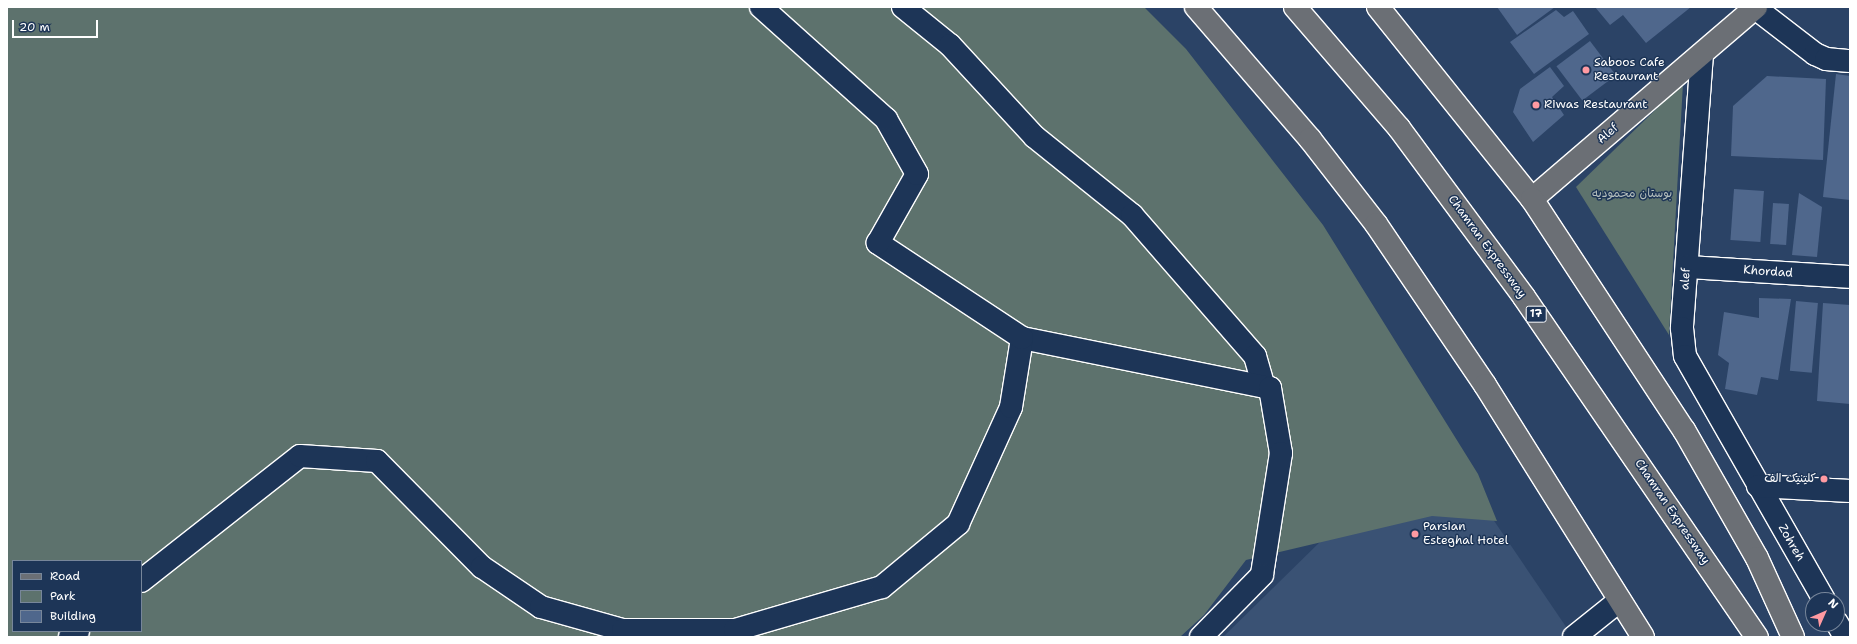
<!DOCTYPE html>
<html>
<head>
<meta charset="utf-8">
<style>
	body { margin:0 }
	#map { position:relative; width:1857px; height:644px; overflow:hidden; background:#2b4366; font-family:"Shantell Sans","Playpen Sans Arabic",sans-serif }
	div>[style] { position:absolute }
	.built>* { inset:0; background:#3a5274 }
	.green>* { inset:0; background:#5d726d }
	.building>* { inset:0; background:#4f678c; transform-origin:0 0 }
	.roads { filter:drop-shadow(1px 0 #fff) drop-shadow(-1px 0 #fff) drop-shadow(0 1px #fff) drop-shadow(0 -1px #fff) }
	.minor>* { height:22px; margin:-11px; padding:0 11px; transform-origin:11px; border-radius:11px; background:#1d3557 }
	.major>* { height:22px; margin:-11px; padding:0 11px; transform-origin:11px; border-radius:11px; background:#6b6f75 }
	.highway>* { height:22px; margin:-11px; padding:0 11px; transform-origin:11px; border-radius:11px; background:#6b6f75 }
	.dots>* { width:11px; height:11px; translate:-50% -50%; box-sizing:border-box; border:2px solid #1d3557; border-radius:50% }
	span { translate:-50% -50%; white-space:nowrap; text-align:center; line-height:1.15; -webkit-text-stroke:3px #1d3557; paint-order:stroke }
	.shield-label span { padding:1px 3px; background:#1d3557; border:1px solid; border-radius:3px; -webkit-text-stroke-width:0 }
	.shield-label { font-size:11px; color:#fff; font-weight:700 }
	.poi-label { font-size:12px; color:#fff }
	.left { translate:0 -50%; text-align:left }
	.right { translate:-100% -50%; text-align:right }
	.street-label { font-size:12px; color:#fff }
	.park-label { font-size:12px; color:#b6c0bd }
	.frame { position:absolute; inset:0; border:8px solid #fff; pointer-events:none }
	.legend { position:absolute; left:12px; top:560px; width:130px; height:72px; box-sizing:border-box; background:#1d3557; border:1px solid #77869a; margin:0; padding:5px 7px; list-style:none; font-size:12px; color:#fff }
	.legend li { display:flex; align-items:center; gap:8px; height:20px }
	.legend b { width:20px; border:1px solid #77869a }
	.north { position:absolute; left:1805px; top:592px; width:40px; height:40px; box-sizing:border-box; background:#1d3557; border:1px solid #77869a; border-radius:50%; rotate:45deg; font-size:11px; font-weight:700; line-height:16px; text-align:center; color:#fff }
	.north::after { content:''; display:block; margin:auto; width:14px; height:18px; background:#ff9aa2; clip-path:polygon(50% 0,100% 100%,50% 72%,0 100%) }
	.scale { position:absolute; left:12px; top:20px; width:86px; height:18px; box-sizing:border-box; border:2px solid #fff; border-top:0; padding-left:5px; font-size:12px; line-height:14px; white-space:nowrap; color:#fff; -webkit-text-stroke:3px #1d3557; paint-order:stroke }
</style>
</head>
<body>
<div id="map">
	<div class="built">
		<div style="clip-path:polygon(1433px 431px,1573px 637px,1223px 637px)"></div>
	</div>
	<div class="green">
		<div style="clip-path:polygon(evenodd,7px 7px,1144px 7px,1186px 49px,1323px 225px,1478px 474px,1497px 521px,1432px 516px,1246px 560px,1204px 615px,1180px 637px,7px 637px,7px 7px,13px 561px,141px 561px,141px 631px,13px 631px,13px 561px)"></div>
		<div style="clip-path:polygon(1683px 83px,1669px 335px,1576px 187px)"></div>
	</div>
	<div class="building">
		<div style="clip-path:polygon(1497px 7px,1555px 7px,1517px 35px)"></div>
		<div style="clip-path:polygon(1595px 7px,1691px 7px,1646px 43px,1623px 15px,1610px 25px)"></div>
		<div style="clip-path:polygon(1556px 10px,1564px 17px,1573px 11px,1589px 34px,1534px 74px,1510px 42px)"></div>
		<div style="left:1590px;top:41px;width:43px;height:42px;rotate:53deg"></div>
		<div style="clip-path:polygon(1550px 67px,1564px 86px,1552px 97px,1564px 115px,1533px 142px,1513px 112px,1520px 89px)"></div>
		<div style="clip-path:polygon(1836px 74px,1850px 76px,1850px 200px,1823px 197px)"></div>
		<div style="clip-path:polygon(1767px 76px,1826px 79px,1823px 160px,1731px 156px,1733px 106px)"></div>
		<div style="left:1734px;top:189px;width:30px;height:51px;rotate:4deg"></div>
		<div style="clip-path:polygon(1799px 193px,1822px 207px,1817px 257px,1792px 255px)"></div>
		<div style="left:1773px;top:203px;width:16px;height:41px;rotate:4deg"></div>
		<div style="clip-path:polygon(1759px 298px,1791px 299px,1778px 380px,1761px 377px,1757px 395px,1725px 389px,1729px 363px,1718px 355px,1724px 312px,1759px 318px)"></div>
		<div style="left:1796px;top:301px;width:22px;height:70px;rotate:5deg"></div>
		<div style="clip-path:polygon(1823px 303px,1850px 305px,1850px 404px,1817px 401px)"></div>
	</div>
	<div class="roads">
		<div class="minor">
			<div style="left:903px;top:7px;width:60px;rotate:39deg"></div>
			<div style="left:950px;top:45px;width:125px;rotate:47.3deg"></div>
			<div style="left:1035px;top:137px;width:124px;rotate:38.8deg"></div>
			<div style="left:1132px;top:215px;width:187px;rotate:48.9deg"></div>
			<div style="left:1255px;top:356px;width:32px;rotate:74deg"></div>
			<div style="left:1754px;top:7px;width:77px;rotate:37.6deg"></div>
			<div style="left:1815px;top:54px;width:12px;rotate:24deg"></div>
			<div style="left:1826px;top:59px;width:24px;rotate:5deg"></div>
			<div style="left:1702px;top:54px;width:275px;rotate:94.2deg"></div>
			<div style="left:1682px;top:328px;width:28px;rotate:84deg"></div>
			<div style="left:1685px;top:356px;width:281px;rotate:60.3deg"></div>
			<div style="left:1687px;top:267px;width:163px;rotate:3.5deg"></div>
			<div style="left:1022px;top:338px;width:253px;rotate:11.4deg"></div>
			<div style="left:1270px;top:388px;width:66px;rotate:80.4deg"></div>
			<div style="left:1281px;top:453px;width:123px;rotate:98.9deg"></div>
			<div style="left:1262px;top:575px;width:87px;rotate:134.5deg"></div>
			<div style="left:1758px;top:486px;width:92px;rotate:3.1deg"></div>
			<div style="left:141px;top:581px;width:202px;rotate:-38.2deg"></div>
			<div style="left:300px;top:456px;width:77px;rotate:3.7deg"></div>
			<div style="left:377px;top:461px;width:149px;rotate:45.3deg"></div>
			<div style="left:482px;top:567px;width:71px;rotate:34.1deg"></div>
			<div style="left:541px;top:607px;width:85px;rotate:15.7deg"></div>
			<div style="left:623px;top:630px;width:112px"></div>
			<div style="left:735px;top:630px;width:153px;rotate:-16.3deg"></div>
			<div style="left:882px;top:587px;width:99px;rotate:-39.7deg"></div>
			<div style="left:958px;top:524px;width:128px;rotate:-65.6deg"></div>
			<div style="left:1011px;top:407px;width:70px;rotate:-80.9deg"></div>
			<div style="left:1022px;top:338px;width:173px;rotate:-146.6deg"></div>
			<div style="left:878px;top:243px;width:79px;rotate:-60.5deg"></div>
			<div style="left:917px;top:174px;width:63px;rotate:-119.4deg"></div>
			<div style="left:886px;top:119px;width:168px;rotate:-138.1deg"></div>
			<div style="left:1837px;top:623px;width:16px;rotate:60deg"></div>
			<div style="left:70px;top:637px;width:10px;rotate:-37deg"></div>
			<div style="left:1574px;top:637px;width:58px;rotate:-38.7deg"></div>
		</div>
		<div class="major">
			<div style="left:1532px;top:199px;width:295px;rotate:-40.6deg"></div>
		</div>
		<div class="highway">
			<div style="left:1196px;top:7px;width:174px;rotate:49.2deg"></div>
			<div style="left:1310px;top:139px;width:108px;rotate:52.2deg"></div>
			<div style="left:1376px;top:224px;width:194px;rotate:55.9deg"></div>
			<div style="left:1485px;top:385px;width:297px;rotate:57.9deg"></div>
			<div style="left:1295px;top:7px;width:160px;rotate:49.3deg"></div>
			<div style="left:1399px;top:128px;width:210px;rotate:53.5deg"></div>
			<div style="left:1524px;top:297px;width:412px;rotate:55.6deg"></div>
			<div style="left:1378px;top:7px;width:246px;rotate:51.3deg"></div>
			<div style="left:1532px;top:199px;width:277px;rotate:56.7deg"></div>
			<div style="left:1684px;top:430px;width:147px;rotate:60.3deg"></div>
			<div style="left:1757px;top:558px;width:87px;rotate:65.5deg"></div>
		</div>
	</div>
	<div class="dots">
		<div style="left:1586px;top:70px;background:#ff9aa2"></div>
		<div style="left:1536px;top:105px;background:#ff9aa2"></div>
		<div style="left:1824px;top:479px;background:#ff9aa2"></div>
		<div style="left:1415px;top:534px;background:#ff9aa2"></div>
	</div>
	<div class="shield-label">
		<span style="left:1536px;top:314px">17</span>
	</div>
	<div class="poi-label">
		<span class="left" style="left:1594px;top:70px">Saboos Cafe<br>Restaurant</span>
		<span class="left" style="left:1544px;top:105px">Riwas Restaurant</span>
		<span class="right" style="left:1816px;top:479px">کلینیک الف</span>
		<span class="left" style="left:1423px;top:534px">Parsian<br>Esteghal Hotel</span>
	</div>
	<div class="street-label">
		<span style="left:1608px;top:134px;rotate:-41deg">Alef</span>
		<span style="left:1487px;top:247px;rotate:54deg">Chamran Expressway</span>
		<span style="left:1768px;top:272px;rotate:4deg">Khordad</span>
		<span style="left:1686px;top:279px;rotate:-86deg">alef</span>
		<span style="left:1672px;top:512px;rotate:56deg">Chamran Expressway</span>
		<span style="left:1791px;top:543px;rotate:60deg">Zohreh</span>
	</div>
	<div class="park-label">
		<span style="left:1632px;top:194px">بوستان محمودیه</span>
	</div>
	<div class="frame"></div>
	<ul class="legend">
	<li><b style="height:5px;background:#6b6f75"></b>Road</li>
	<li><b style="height:11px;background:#5d726d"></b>Park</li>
	<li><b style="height:11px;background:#4f678c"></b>Building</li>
	</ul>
	<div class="north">N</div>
	<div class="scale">20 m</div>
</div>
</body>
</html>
